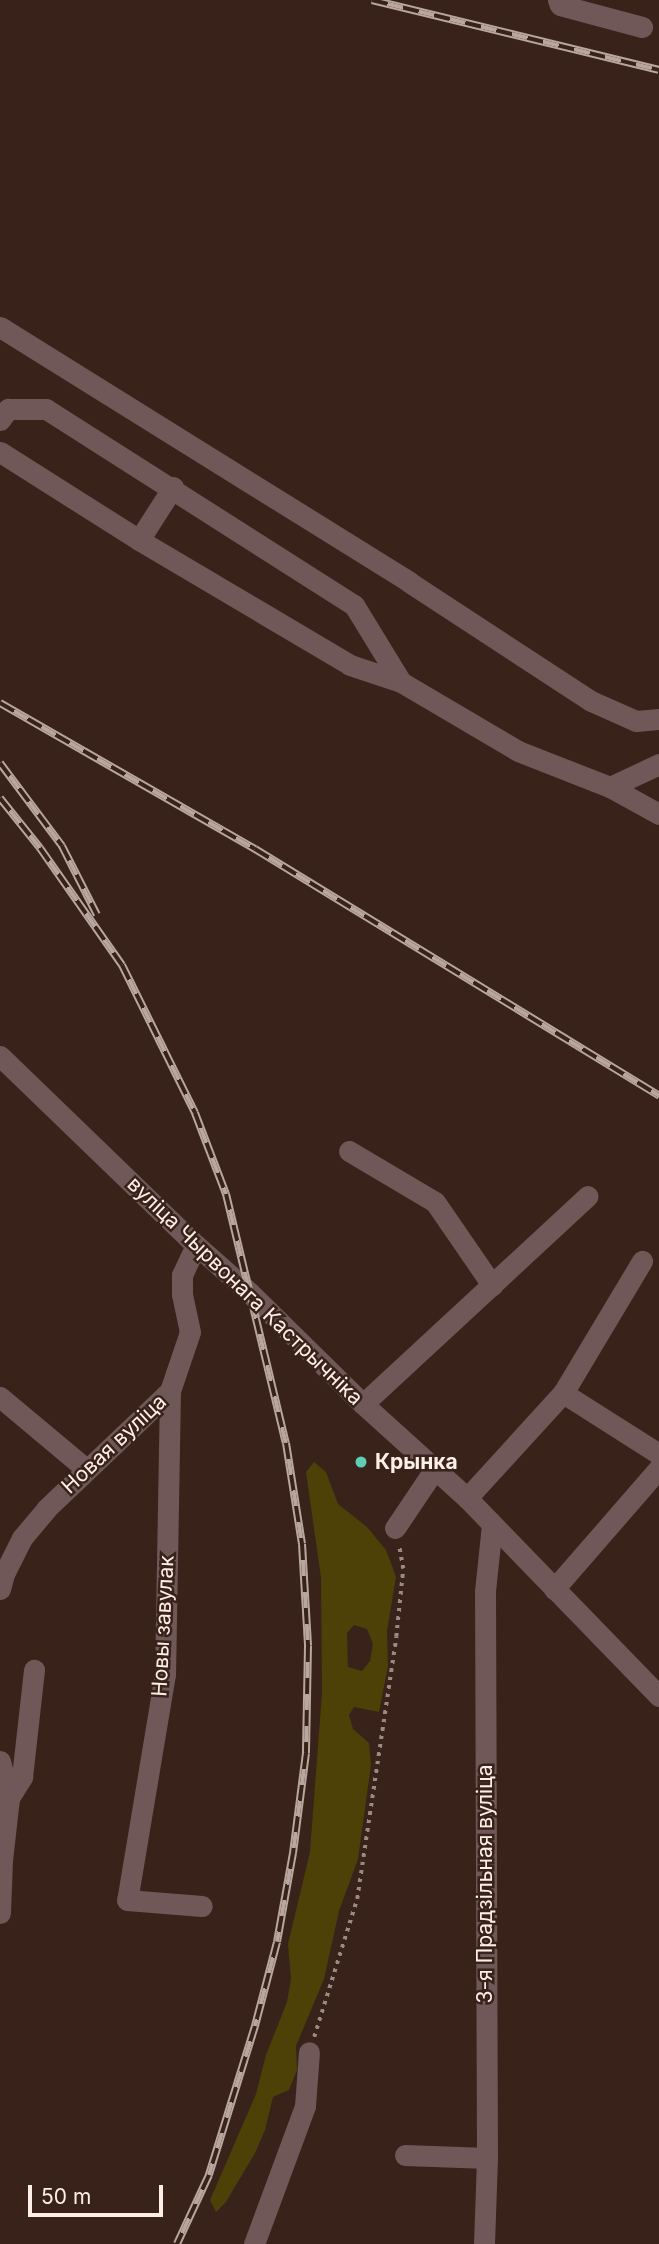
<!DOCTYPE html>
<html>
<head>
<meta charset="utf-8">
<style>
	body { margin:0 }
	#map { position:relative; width:659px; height:2244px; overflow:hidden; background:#382219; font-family:Inter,sans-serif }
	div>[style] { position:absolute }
	.green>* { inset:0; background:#4d4108 }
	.path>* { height:3.5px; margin-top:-1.75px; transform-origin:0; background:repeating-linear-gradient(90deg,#9c8982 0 3.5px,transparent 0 8.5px) }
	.minor>* { height:21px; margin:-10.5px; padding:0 10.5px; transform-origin:10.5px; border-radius:10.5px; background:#705758 }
	.rail>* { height:8px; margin-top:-4px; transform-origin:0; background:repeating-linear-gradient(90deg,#382219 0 16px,#b8a69f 0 32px); box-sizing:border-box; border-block:2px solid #b8a69f }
	.dots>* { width:19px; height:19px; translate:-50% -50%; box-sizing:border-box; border:4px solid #382219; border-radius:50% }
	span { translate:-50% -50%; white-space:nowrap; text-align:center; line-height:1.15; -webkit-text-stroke:5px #382219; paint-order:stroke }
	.street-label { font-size:21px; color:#feeee8 }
	.poi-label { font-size:21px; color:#feeee8; font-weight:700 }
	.left { translate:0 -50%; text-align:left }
	.scale { position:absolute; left:28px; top:2185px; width:135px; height:32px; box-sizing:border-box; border:4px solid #feeee8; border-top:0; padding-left:9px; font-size:21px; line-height:24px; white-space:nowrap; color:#feeee8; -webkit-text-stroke:5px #382219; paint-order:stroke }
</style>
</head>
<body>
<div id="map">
	<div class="green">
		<div style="clip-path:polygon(evenodd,314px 1462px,326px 1472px,338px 1504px,367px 1527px,386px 1550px,396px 1577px,387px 1631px,388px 1666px,379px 1712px,354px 1707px,349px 1715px,353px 1729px,369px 1743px,371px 1765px,358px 1859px,339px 1911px,324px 1979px,296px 2046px,297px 2070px,289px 2090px,273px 2097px,265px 2130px,255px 2153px,226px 2202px,216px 2212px,210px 2200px,256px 2094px,266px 2055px,287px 2002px,291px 1979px,288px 1944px,310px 1852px,322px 1693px,321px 1578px,306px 1472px,314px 1462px,354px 1625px,367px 1629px,373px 1644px,370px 1661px,362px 1671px,348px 1667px,347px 1633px,354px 1625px)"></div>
	</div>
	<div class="path">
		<div style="left:314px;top:2037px;width:145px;rotate:-72.7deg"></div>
		<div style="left:357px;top:1899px;width:265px;rotate:-81.5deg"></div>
		<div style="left:396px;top:1637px;width:68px;rotate:-84.1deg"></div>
		<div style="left:403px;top:1569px;width:22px;rotate:-100deg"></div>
	</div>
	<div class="minor">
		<div style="left:558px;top:0;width:5px;rotate:68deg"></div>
		<div style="left:560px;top:5px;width:85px;rotate:15deg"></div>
		<div style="left:0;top:327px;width:482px;rotate:31.9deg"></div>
		<div style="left:409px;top:582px;width:217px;rotate:33.2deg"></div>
		<div style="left:591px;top:701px;width:49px;rotate:24deg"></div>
		<div style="left:636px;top:721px;width:23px;rotate:-5deg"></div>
		<div style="left:0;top:420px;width:14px;rotate:-54deg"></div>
		<div style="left:8px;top:409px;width:38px"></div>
		<div style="left:46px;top:409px;width:365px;rotate:32.5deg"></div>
		<div style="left:354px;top:605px;width:90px;rotate:58.6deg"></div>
		<div style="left:0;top:452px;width:165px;rotate:32.3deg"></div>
		<div style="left:139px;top:540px;width:245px;rotate:30.6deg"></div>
		<div style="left:350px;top:665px;width:54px;rotate:18.4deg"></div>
		<div style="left:401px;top:682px;width:136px;rotate:30.5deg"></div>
		<div style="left:518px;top:751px;width:99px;rotate:21.4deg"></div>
		<div style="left:610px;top:787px;width:54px;rotate:-25.1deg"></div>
		<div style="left:139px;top:540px;width:63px;rotate:-57.3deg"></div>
		<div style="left:610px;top:787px;width:56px;rotate:28.9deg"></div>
		<div style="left:0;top:1056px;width:272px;rotate:44deg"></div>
		<div style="left:196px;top:1245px;width:72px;rotate:41.6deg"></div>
		<div style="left:250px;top:1293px;width:158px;rotate:44.5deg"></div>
		<div style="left:363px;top:1404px;width:140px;rotate:42.1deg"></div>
		<div style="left:467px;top:1498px;width:276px;rotate:45.9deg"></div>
		<div style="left:349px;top:1151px;width:100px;rotate:30.7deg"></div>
		<div style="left:435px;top:1202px;width:101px;rotate:55.5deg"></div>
		<div style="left:170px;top:1391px;width:283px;rotate:91deg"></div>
		<div style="left:165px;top:1674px;width:229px;rotate:99.5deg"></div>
		<div style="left:127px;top:1900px;width:75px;rotate:4.6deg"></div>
		<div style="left:563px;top:1393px;width:114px;rotate:32.4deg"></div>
		<div style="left:0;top:1397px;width:112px;rotate:39.9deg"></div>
		<div style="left:363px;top:1404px;width:306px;rotate:-42.8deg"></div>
		<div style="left:467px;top:1498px;width:142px;rotate:-47.6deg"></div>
		<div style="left:563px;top:1393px;width:154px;rotate:-59.1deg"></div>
		<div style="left:395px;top:1528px;width:70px;rotate:-56.1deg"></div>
		<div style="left:0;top:1589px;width:16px;rotate:-75deg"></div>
		<div style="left:4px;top:1574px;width:40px;rotate:-63.4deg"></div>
		<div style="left:22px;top:1538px;width:38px;rotate:-50deg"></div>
		<div style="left:46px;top:1509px;width:171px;rotate:-43.6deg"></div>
		<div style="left:170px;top:1391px;width:62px;rotate:-71.3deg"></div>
		<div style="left:190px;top:1332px;width:39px;rotate:-102deg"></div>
		<div style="left:182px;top:1294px;width:19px;rotate:-90deg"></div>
		<div style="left:182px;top:1275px;width:33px;rotate:-65deg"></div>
		<div style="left:554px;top:1589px;width:160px;rotate:-49deg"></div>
		<div style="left:0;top:1761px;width:38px;rotate:76deg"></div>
		<div style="left:9px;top:1798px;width:62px;rotate:96.4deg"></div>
		<div style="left:2px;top:1860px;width:53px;rotate:92.2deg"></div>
		<div style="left:9px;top:1798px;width:25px;rotate:-58deg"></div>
		<div style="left:22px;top:1777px;width:108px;rotate:-83.6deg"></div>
		<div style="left:405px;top:2155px;width:82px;rotate:2.1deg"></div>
		<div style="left:254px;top:2244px;width:147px;rotate:-69.7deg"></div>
		<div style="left:305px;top:2106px;width:54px;rotate:-85.8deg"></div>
		<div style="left:484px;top:2244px;width:86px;rotate:-88deg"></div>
		<div style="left:487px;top:2158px;width:567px;rotate:-90.2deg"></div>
		<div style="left:485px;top:1591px;width:67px;rotate:-84deg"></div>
	</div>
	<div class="rail">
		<div style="left:372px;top:0;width:295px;rotate:13.7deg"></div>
		<div style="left:0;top:703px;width:294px;rotate:29.8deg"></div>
		<div style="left:255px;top:849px;width:474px;rotate:31.4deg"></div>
		<div style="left:0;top:763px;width:104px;rotate:53.2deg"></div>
		<div style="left:62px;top:846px;width:77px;rotate:63.1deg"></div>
		<div style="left:0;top:798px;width:64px;rotate:51.3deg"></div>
		<div style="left:40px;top:848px;width:143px;rotate:55deg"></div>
		<div style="left:122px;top:965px;width:165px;rotate:63.7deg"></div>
		<div style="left:195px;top:1113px;width:87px;rotate:69.1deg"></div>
		<div style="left:226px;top:1194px;width:256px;rotate:76.5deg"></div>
		<div style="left:286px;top:1443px;width:102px;rotate:81deg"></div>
		<div style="left:302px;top:1544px;width:102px;rotate:86.6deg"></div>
		<div style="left:308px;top:1646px;width:107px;rotate:91.1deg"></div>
		<div style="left:306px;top:1753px;width:101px;rotate:97.4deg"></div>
		<div style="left:293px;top:1853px;width:90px;rotate:100.2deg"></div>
		<div style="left:277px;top:1942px;width:87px;rotate:104.7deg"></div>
		<div style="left:255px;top:2026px;width:156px;rotate:107.2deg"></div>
		<div style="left:209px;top:2175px;width:76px;rotate:114.9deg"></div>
	</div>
	<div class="dots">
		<div style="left:361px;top:1462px;background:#5eceb7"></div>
	</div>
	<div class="street-label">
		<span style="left:245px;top:1291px;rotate:44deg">вуліца Чырвонага Кастрычніка</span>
		<span style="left:114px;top:1444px;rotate:-43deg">Новая вуліца</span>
		<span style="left:163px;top:1626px;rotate:-87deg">Новы завулак</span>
		<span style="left:485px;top:1884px;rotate:-90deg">3-я Прадзільная вуліца</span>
	</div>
	<div class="poi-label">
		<span class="left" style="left:375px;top:1462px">Крынка</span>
	</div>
	<div class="scale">50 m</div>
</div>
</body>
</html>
